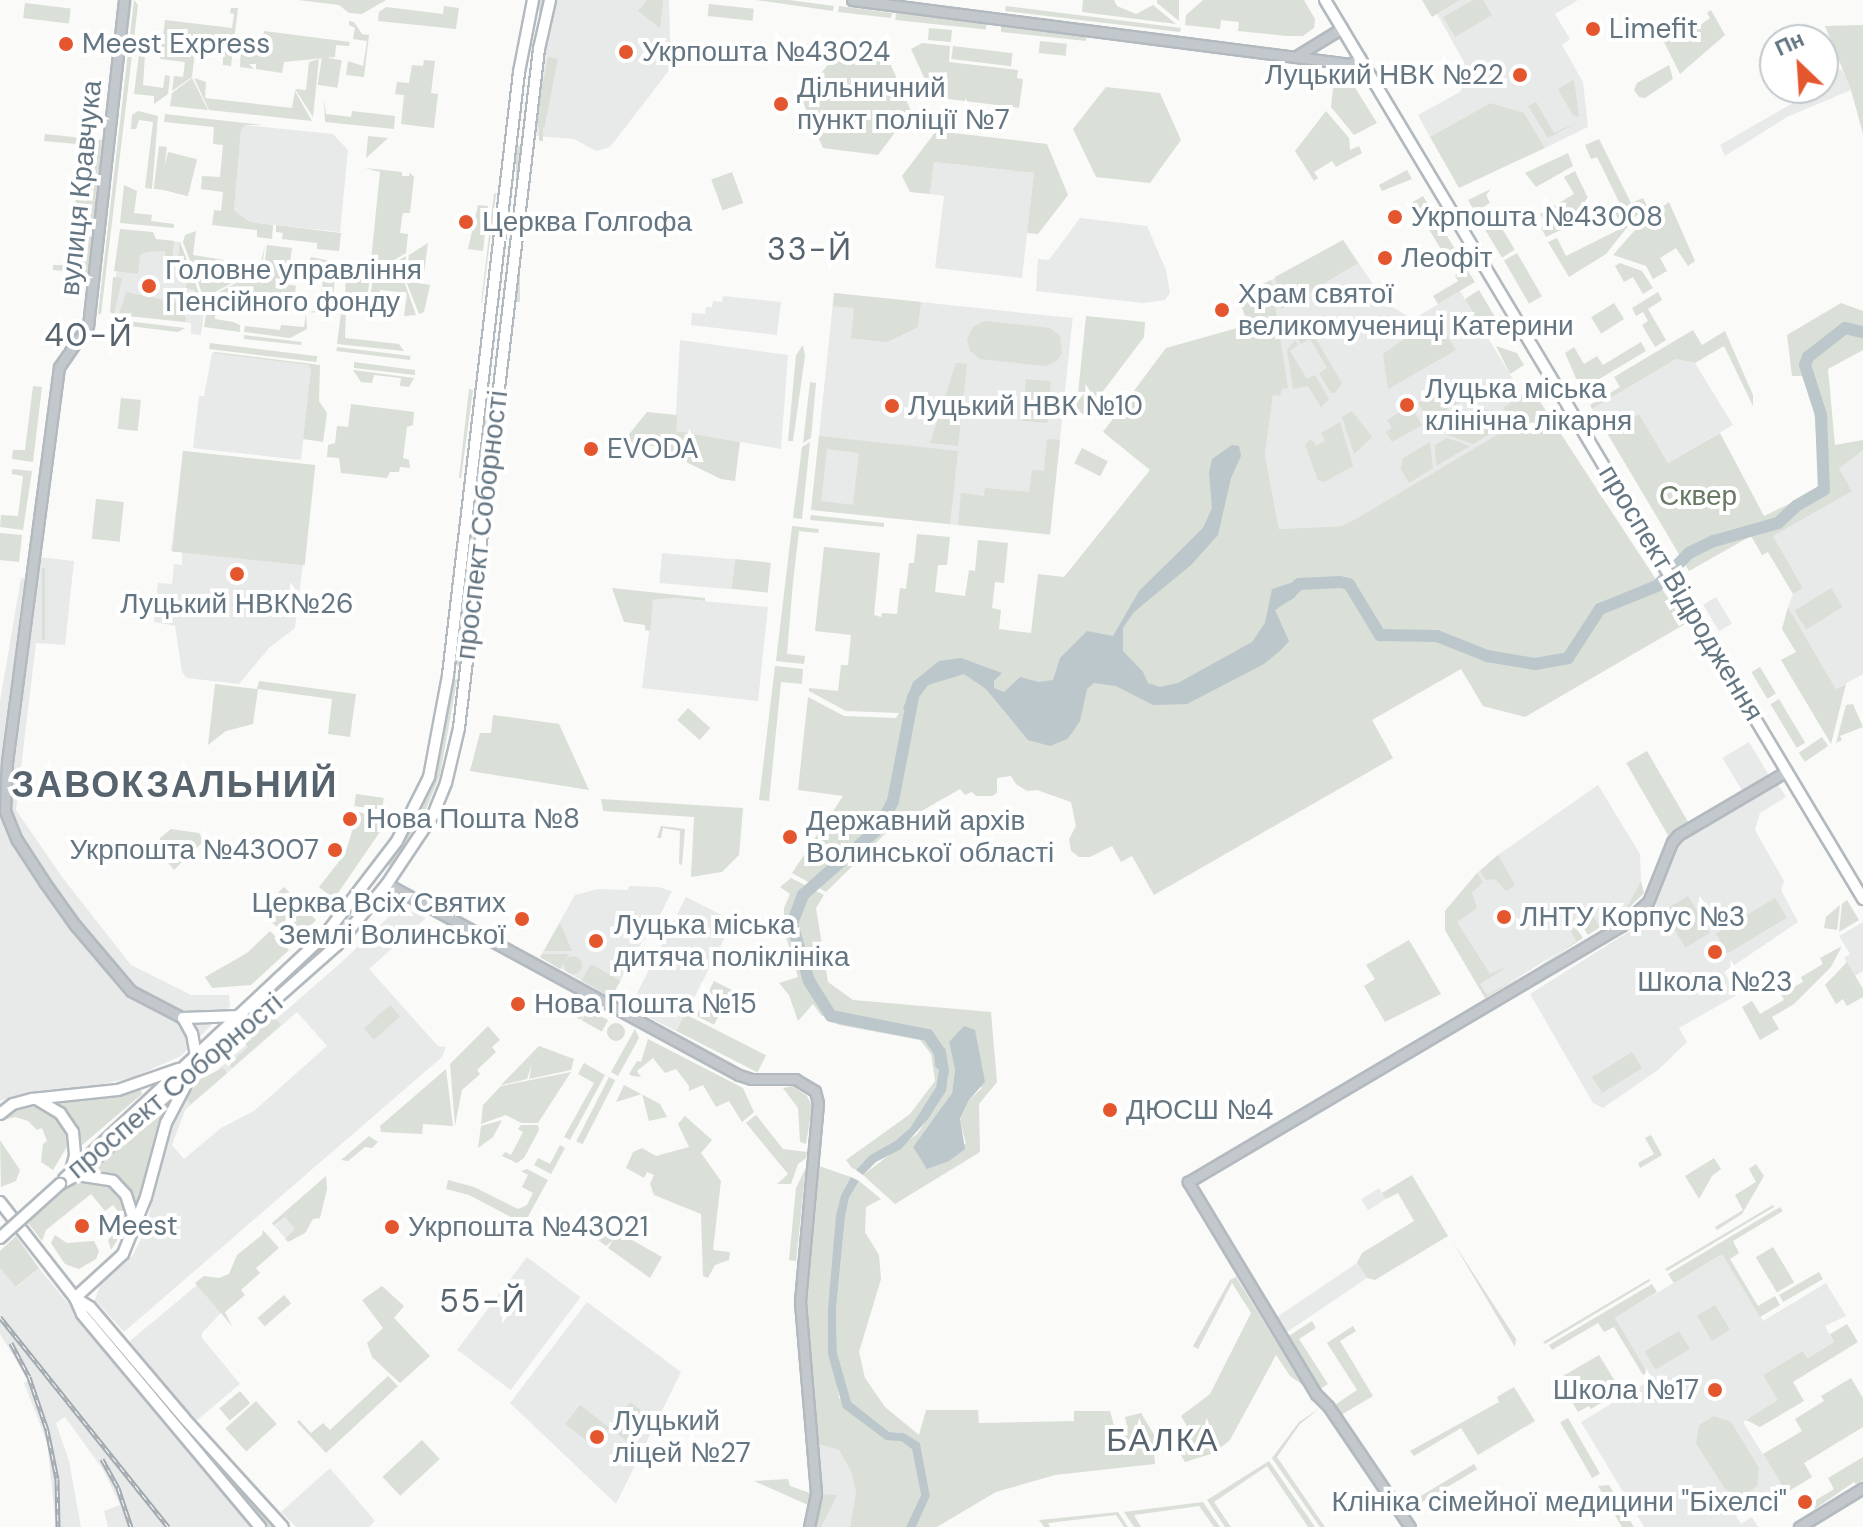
<!DOCTYPE html>
<html>
<head>
<meta charset="utf-8">
<style>
	body { margin:0 }
	#map { position:relative; width:1863px; height:1527px; overflow:hidden; background:#fafaf8; font-family:"DM Sans",sans-serif }
	div>[style] { position:absolute }
	.built>* { inset:0; background:#e8e9e9; transform-origin:0 0 }
	.green>* { inset:0; background:#dadfd7; transform-origin:0 0 }
	.round { border-radius:50% }
	.water>* { inset:0; background:#bbc7cb }
	.river>* { height:12px; margin:-6px; padding:0 6px; transform-origin:6px; border-radius:6px; background:#bbc7cb }
	.roads { filter:drop-shadow(2px 0 #b3babf) drop-shadow(-2px 0 #b3babf) drop-shadow(0 2px #b3babf) drop-shadow(0 -2px #b3babf) }
	.tertiary>* { height:9px; margin:-4.5px; padding:0 4.5px; transform-origin:4.5px; border-radius:4.5px; background:#c3c8cc }
	.secondary>* { height:10px; margin:-5px; padding:0 5px; transform-origin:5px; border-radius:5px; background:#fff }
	.rail>* { height:5px; margin-top:-2.5px; transform-origin:0; background:repeating-linear-gradient(90deg,#fff 0 6px,#a2aab0 0 12px); box-sizing:border-box; border-block:2px solid #a2aab0 }
	.bridges { filter:drop-shadow(2px 0 #b3babf) drop-shadow(-2px 0 #b3babf) drop-shadow(0 2px #b3babf) drop-shadow(0 -2px #b3babf) }
	.secondary-bridge>* { height:10px; margin:-5px; padding:0 5px; transform-origin:5px; border-radius:5px; background:#fff }
	.dots>* { width:22px; height:22px; translate:-50% -50%; box-sizing:border-box; border:4px solid #fff; border-radius:50% }
	span { translate:-50% -50%; white-space:nowrap; text-align:center; line-height:1.15; -webkit-text-stroke:8px #fff; paint-order:stroke }
	.poi-label { font-size:28px; color:#657683 }
	.left { translate:0 -50%; text-align:left }
	.right { translate:-100% -50%; text-align:right }
	.street-label { font-size:28px; color:#657683 }
	.park-label { font-size:28px; color:#687a64 }
	.quarter-label { font-size:32px; color:#57646e; letter-spacing:2px }
	.district-label { font-size:36px; color:#57646e; font-weight:700; letter-spacing:2px }
	.north { position:absolute; left:1759px; top:24px; width:80px; height:80px; box-sizing:border-box; background:#fff; border:2px solid #c1c8cd; border-radius:50%; rotate:335deg; font-size:22px; font-weight:700; line-height:32px; text-align:center; color:#657683 }
	.north::after { content:''; display:block; margin:auto; width:28px; height:36px; background:#e4572e; clip-path:polygon(50% 0,100% 100%,50% 72%,0 100%) }
</style>
</head>
<body>
<div id="map">
	<div class="built">
		<div style="clip-path:polygon(556px 0,669px 0,671px 68px,610px 147px,596px 151px,574px 139px,536px 136px,546px 47px)"></div>
		<div style="clip-path:polygon(1460px 0,1578px 0,1555px 14px,1570px 39px,1562px 45px,1583px 82px,1588px 127px,1545px 148px,1524px 114px,1490px 103px,1430px 137px,1418px 115px,1460px 92px,1465px 83px,1457px 69px,1465px 64px,1437px 14px)"></div>
		<div style="clip-path:polygon(1842px 69px,1851px 90px,1787px 117px,1725px 156px,1720px 145px,1805px 96px,1802px 88px,1823px 88px,1823px 77px)"></div>
		<div style="clip-path:polygon(245px 125px,333px 134px,348px 150px,340px 232px,250px 222px,234px 210px,241px 131px)"></div>
		<div style="clip-path:polygon(934px 162px,1034px 173px,1022px 278px,935px 268px,944px 196px,930px 194px)"></div>
		<div style="clip-path:polygon(1080px 218px,1147px 226px,1166px 270px,1170px 293px,1165px 300px,1143px 303px,1036px 291px,1038px 259px,1049px 260px)"></div>
		<div style="clip-path:polygon(121px 235px,180px 242px,196px 284px,193px 312px,204px 313px,201px 335px,191px 334px,191px 323px,111px 314px)"></div>
		<div style="clip-path:polygon(1343px 240px,1386px 303px,1409px 317px,1415px 318px,1460px 291px,1524px 398px,1540px 402px,1581px 465px,1342px 526px,1279px 529px,1265px 455px,1273px 395px,1268px 282px)"></div>
		<div style="left:834px;top:293px;width:240px;height:218px;rotate:6deg"></div>
		<div style="clip-path:polygon(723px 296px,781px 302px,777px 335px,691px 325px,692px 313px,705px 314px,706px 307px,712px 307px,713px 301px,722px 302px)"></div>
		<div style="clip-path:polygon(680px 340px,788px 355px,781px 449px,675px 431px)"></div>
		<div style="clip-path:polygon(212px 353px,308px 365px,311px 369px,301px 460px,193px 448px,199px 396px,204px 396px)"></div>
		<div style="clip-path:polygon(1676px 359px,1695px 363px,1733px 425px,1668px 463px,1639px 414px,1607px 433px,1592px 409px)"></div>
		<div style="clip-path:polygon(1863px 450px,1863px 674px,1836px 689px,1788px 607px,1793px 594px,1803px 588px,1773px 536px,1851px 491px,1839px 469px)"></div>
		<div style="clip-path:polygon(183px 451px,315px 466px,295px 628px,269px 648px,239px 684px,187px 678px,182px 672px,175px 626px,154px 622px,158px 583px,172px 584px,174px 564px,182px 565px,182px 552px,171px 551px)"></div>
		<div style="left:662px;top:553px;width:73px;height:30px;rotate:5deg"></div>
		<div style="clip-path:polygon(38px 557px,74px 561px,65px 645px,36px 643px,16px 810px,62px 877px,131px 965px,191px 995px,229px 995px,230px 1006px,181px 1056px,134px 1077px,100px 1085px,26px 1093px,0 1101px,0 701px,21px 578px,34px 580px)"></div>
		<div style="left:1716px;top:597px;width:31px;height:15px;rotate:59deg"></div>
		<div style="clip-path:polygon(671px 598px,768px 607px,758px 701px,642px 688px,653px 600px)"></div>
		<div style="left:1749px;top:742px;width:41px;height:31px;rotate:59deg"></div>
		<div style="clip-path:polygon(1776px 781px,1786px 797px,1760px 813px,1755px 830px,1784px 881px,1781px 890px,1798px 922px,1724px 972px,1737px 995px,1679px 1028px,1687px 1042px,1658px 1070px,1603px 1108px,1593px 1103px,1530px 994px,1660px 912px,1653px 900px,1675px 844px)"></div>
		<div style="clip-path:polygon(1598px 785px,1640px 854px,1641px 881px,1627px 907px,1598px 925px,1589px 910px,1567px 924px,1577px 941px,1485px 998px,1445px 930px,1445px 911px,1477px 873px,1498px 855px)"></div>
		<div style="clip-path:polygon(629px 886px,658px 887px,672px 891px,649px 937px,643px 940px,611px 997px,540px 957px,575px 895px,598px 889px,628px 890px)"></div>
		<div style="left:686px;top:897px;width:53px;height:124px;rotate:27deg"></div>
		<div style="clip-path:polygon(evenodd,400px 906px,426px 918px,369px 969px,438px 1046px,446px 1047px,442px 1057px,124px 1332px,95px 1300px,100px 1285px,133px 1255px,145px 1231px,167px 1137px,183px 1100px,343px 961px,400px 906px,297px 1012px,327px 1046px,254px 1111px,221px 1128px,184px 1159px,172px 1145px,185px 1110px,297px 1012px)"></div>
		<div style="clip-path:polygon(1863px 922px,1863px 971px,1855px 976px,1844px 958px,1850px 954px,1839px 936px)"></div>
		<div style="left:1379px;top:1188px;width:13px;height:21px;rotate:58deg"></div>
		<div style="left:285px;top:1217px;width:16px;height:14px;rotate:47deg"></div>
		<div style="clip-path:polygon(1722px 1254px,1763px 1321px,1826px 1283px,1846px 1316px,1825px 1326px,1834px 1342px,1808px 1358px,1804px 1351px,1763px 1375px,1779px 1400px,1743px 1422px,1783px 1487px,1736px 1516px,1741px 1524px,1752px 1517px,1758px 1527px,1644px 1527px,1581px 1422px,1651px 1380px,1615px 1318px)"></div>
		<div style="left:527px;top:1257px;width:67px;height:116px;rotate:37deg"></div>
		<div style="left:1357px;top:1263px;width:18px;height:97px;rotate:56deg"></div>
		<div style="clip-path:polygon(0 1268px,17px 1287px,39px 1268px,253px 1527px,108px 1527px,104px 1511px,120px 1505px,104px 1471px,65px 1417px,56px 1423px,69px 1461px,81px 1527px,56px 1527px,47px 1442px,24px 1383px,28px 1380px,0 1334px)"></div>
		<div style="clip-path:polygon(197px 1285px,221px 1313px,202px 1333px,202px 1338px,240px 1384px,196px 1421px,129px 1347px,130px 1341px)"></div>
		<div style="clip-path:polygon(587px 1302px,681px 1372px,616px 1504px,510px 1403px)"></div>
		<div style="clip-path:polygon(817px 1444px,839px 1450px,851px 1472px,856px 1492px,850px 1527px,816px 1527px,822px 1494px)"></div>
		<div style="clip-path:polygon(330px 1468px,375px 1521px,369px 1527px,296px 1527px,281px 1512px)"></div>
	</div>
	<div class="green">
		<div style="left:132px;top:0;width:316px;height:6px;rotate:97deg"></div>
		<div style="clip-path:polygon(134px 0,138px 5px,101px 314px,98px 314px)"></div>
		<div style="clip-path:polygon(298px 0,386px 0,362px 14px,349px 13px,339px 5px)"></div>
		<div style="left:539px;top:0;width:4px;height:141px"></div>
		<div style="clip-path:polygon(647px 0,663px 0,660px 28px,638px 11px)"></div>
		<div style="clip-path:polygon(756px 0,789px 0,834px 6px,833px 11px)"></div>
		<div style="clip-path:polygon(1083px 0,1114px 0,1117px 6px,1136px 14px,1153px 5px,1176px 24px,1082px 12px)"></div>
		<div style="clip-path:polygon(1157px 0,1179px 0,1179px 21px,1157px 3px)"></div>
		<div style="clip-path:polygon(1203px 0,1304px 0,1315px 19px,1314px 28px,1303px 36px,1287px 36px,1238px 31px,1239px 22px,1221px 20px,1220px 29px,1185px 25px,1186px 15px)"></div>
		<div style="clip-path:polygon(1422px 0,1460px 0,1432px 17px)"></div>
		<div style="clip-path:polygon(1473px 0,1483px 0,1492px 15px,1455px 37px,1443px 17px)"></div>
		<div style="left:25px;top:3px;width:46px;height:15px;rotate:7deg"></div>
		<div style="left:709px;top:4px;width:45px;height:12px;rotate:6deg"></div>
		<div style="clip-path:polygon(444px 6px,459px 8px,456px 29px,378px 21px,379px 12px,386px 7px,443px 14px)"></div>
		<div style="clip-path:polygon(839px 6px,892px 13px,891px 18px,838px 12px)"></div>
		<div style="clip-path:polygon(1006px 6px,1181px 28px,1180px 32px,1005px 11px)"></div>
		<div style="clip-path:polygon(231px 8px,238px 8px,231px 66px,223px 65px,223px 56px,195px 52px,192px 77px,172px 91px,174px 76px,183px 77px,185px 62px,160px 59px,165px 20px,232px 28px,234px 14px,230px 13px)"></div>
		<div style="clip-path:polygon(1711px 10px,1725px 35px,1680px 74px,1662px 38px,1686px 25px,1691px 32px,1710px 18px,1707px 13px)"></div>
		<div style="left:896px;top:13px;width:91px;height:7px;rotate:6deg"></div>
		<div style="clip-path:polygon(349px 21px,354px 22px,362px 34px,369px 35px,364px 77px,346px 75px,348px 61px,363px 66px,367px 41px,353px 39px,355px 28px,349px 25px)"></div>
		<div style="clip-path:polygon(1001px 25px,1084px 35px,1086px 38px,1086px 41px,1001px 32px)"></div>
		<div style="clip-path:polygon(1863px 25px,1863px 134px,1851px 90px,1825px 26px)"></div>
		<div style="left:929px;top:28px;width:23px;height:12px;rotate:5deg"></div>
		<div style="clip-path:polygon(264px 31px,350px 42px,349px 46px,336px 45px,335px 57px,284px 62px,282px 73px,256px 69px,256px 64px,249px 64px,254px 69px,240px 67px,241px 43px,246px 44px,247px 52px,261px 54px)"></div>
		<div style="left:1040px;top:41px;width:27px;height:12px;rotate:6deg"></div>
		<div style="clip-path:polygon(922px 43px,950px 46px,949px 62px,1018px 70px,1017px 78px,1023px 79px,1019px 108px,933px 97px,911px 49px)"></div>
		<div style="left:953px;top:46px;width:60px;height:13px;rotate:7deg"></div>
		<div style="clip-path:polygon(139px 54px,145px 54px,143px 85px,163px 88px,165px 75px,170px 76px,168px 94px,154px 104px,154px 96px,134px 94px)"></div>
		<div style="clip-path:polygon(835px 56px,890px 63px,911px 111px,878px 155px,823px 148px,801px 98px)"></div>
		<div style="left:322px;top:57px;width:20px;height:28px;rotate:9deg"></div>
		<div style="left:548px;top:57px;width:10px;height:70px;rotate:11deg"></div>
		<div style="clip-path:polygon(319px 59px,313px 117px,295px 89px,306px 90px,309px 62px)"></div>
		<div style="clip-path:polygon(424px 60px,435px 61px,431px 93px,438px 94px,434px 128px,401px 124px,404px 95px,395px 94px,397px 82px,409px 83px,412px 65px,423px 66px)"></div>
		<div style="clip-path:polygon(1669px 65px,1673px 79px,1645px 98px,1639px 97px,1634px 90px,1637px 83px)"></div>
		<div style="clip-path:polygon(192px 78px,208px 110px,170px 106px,172px 93px)"></div>
		<div style="clip-path:polygon(194px 78px,206px 82px,205px 98px,292px 108px,295px 91px,312px 121px,209px 110px)"></div>
		<div style="clip-path:polygon(1334px 79px,1354px 86px,1377px 123px,1354px 135px,1331px 107px)"></div>
		<div style="clip-path:polygon(1573px 80px,1575px 87px,1579px 117px,1573px 115px,1558px 89px)"></div>
		<div style="clip-path:polygon(1106px 87px,1160px 93px,1181px 140px,1150px 183px,1096px 177px,1073px 129px)"></div>
		<div style="clip-path:polygon(324px 98px,326px 114px,351px 117px,352px 111px,395px 116px,394px 129px,325px 122px)"></div>
		<div style="clip-path:polygon(1536px 102px,1554px 133px,1580px 121px,1548px 138px,1528px 106px)"></div>
		<div style="clip-path:polygon(1490px 103px,1524px 113px,1545px 148px,1459px 188px,1430px 137px)"></div>
		<div style="clip-path:polygon(138px 111px,158px 116px,152px 189px,145px 188px,153px 122px,139px 120px,136px 129px,131px 129px,132px 115px)"></div>
		<div style="clip-path:polygon(1326px 111px,1349px 138px,1350px 150px,1359px 146px,1362px 153px,1336px 167px,1332px 161px,1314px 172px,1318px 178px,1314px 181px,1295px 151px)"></div>
		<div style="clip-path:polygon(165px 114px,263px 125px,245px 125px,241px 131px,234px 210px,250px 222px,273px 225px,272px 239px,257px 237px,257px 230px,212px 225px,214px 210px,221px 211px,223px 192px,201px 189px,202px 176px,220px 177px,223px 145px,213px 144px,214px 127px,164px 122px)"></div>
		<div style="clip-path:polygon(936px 131px,1047px 144px,1068px 195px,1038px 234px,1027px 233px,1034px 173px,934px 162px,930px 194px,910px 192px,902px 176px)"></div>
		<div style="clip-path:polygon(45px 134px,102px 140px,99px 174px,84px 172px,87px 145px,44px 141px)"></div>
		<div style="clip-path:polygon(368px 136px,388px 138px,366px 158px)"></div>
		<div style="clip-path:polygon(1599px 139px,1631px 203px,1643px 198px,1648px 208px,1637px 215px,1606px 254px,1569px 277px,1548px 242px,1557px 238px,1566px 256px,1622px 228px,1614px 210px,1621px 206px,1597px 157px,1591px 159px,1585px 145px)"></div>
		<div style="left:159px;top:146px;width:8px;height:43px;rotate:7deg"></div>
		<div style="left:516px;top:146px;width:4px;height:156px"></div>
		<div style="left:168px;top:152px;width:30px;height:38px;rotate:14deg"></div>
		<div style="clip-path:polygon(1568px 153px,1573px 166px,1536px 187px,1525px 173px)"></div>
		<div style="clip-path:polygon(365px 168px,402px 172px,402px 176px,409px 176px,410px 173px,414px 177px,410px 213px,403px 213px,402px 217px,400px 233px,408px 234px,406px 253px,371px 274px,353px 272px,354px 268px,370px 270px,380px 172px)"></div>
		<div style="clip-path:polygon(1407px 170px,1412px 179px,1382px 191px,1379px 185px)"></div>
		<div style="clip-path:polygon(1575px 171px,1595px 213px,1546px 237px,1541px 228px,1546px 224px,1540px 214px,1574px 194px,1564px 177px)"></div>
		<div style="left:732px;top:172px;width:33px;height:22px;rotate:70deg"></div>
		<div style="clip-path:polygon(90px 178px,98px 179px,94px 220px,71px 218px,76px 200px,87px 201px)"></div>
		<div style="clip-path:polygon(124px 185px,137px 191px,134px 213px,152px 215px,151px 221px,174px 224px,174px 228px,120px 223px)"></div>
		<div style="clip-path:polygon(1491px 189px,1486px 195px,1490px 203px,1475px 212px,1468px 200px)"></div>
		<div style="clip-path:polygon(494px 193px,496px 194px,482px 303px,481px 303px)"></div>
		<div style="left:1423px;top:196px;width:71px;height:12px;rotate:59deg"></div>
		<div style="clip-path:polygon(1669px 202px,1695px 261px,1688px 266px,1676px 248px,1660px 258px,1667px 271px,1653px 279px,1646px 266px,1613px 255px,1643px 221px)"></div>
		<div style="clip-path:polygon(478px 205px,488px 206px,483px 251px,468px 249px)"></div>
		<div style="left:1489px;top:207px;width:50px;height:15px;rotate:59deg"></div>
		<div style="clip-path:polygon(276px 225px,341px 233px,339px 251px,317px 249px,317px 243px,282px 239px,283px 233px,276px 232px)"></div>
		<div style="clip-path:polygon(70px 226px,87px 227px,86px 236px,93px 237px,89px 273px,53px 270px,53px 265px,67px 265px)"></div>
		<div style="clip-path:polygon(120px 229px,153px 232px,156px 239px,174px 241px,172px 258px,165px 257px,165px 251px,147px 252px,140px 255px,138px 274px,114px 271px)"></div>
		<div style="clip-path:polygon(196px 231px,193px 255px,260px 266px,265px 245px,262px 267px,215px 292px,206px 304px,183px 242px,185px 235px)"></div>
		<div style="clip-path:polygon(1343px 240px,1358px 263px,1281px 309px,1275px 277px)"></div>
		<div style="clip-path:polygon(180px 242px,204px 307px,204px 313px,193px 312px,195px 290px,186px 288px,187px 274px,177px 270px)"></div>
		<div style="clip-path:polygon(428px 243px,423px 281px,406px 279px,409px 255px)"></div>
		<div style="clip-path:polygon(267px 245px,292px 248px,287px 284px,296px 286px,294px 301px,265px 301px,265px 295px,219px 292px,264px 268px)"></div>
		<div style="left:1517px;top:253px;width:50px;height:15px;rotate:60deg"></div>
		<div style="clip-path:polygon(406px 256px,403px 278px,375px 275px)"></div>
		<div style="clip-path:polygon(311px 257px,336px 262px,332px 314px,309px 312px,319px 310px,325px 265px,312px 263px,309px 270px,306px 268px)"></div>
		<div style="clip-path:polygon(1620px 263px,1642px 271px,1653px 288px,1643px 294px,1633px 277px,1624px 282px,1615px 266px)"></div>
		<div style="clip-path:polygon(1466px 268px,1475px 282px,1438px 304px,1433px 296px,1458px 281px,1455px 275px)"></div>
		<div style="clip-path:polygon(346px 274px,370px 277px,367px 299px,345px 299px)"></div>
		<div style="clip-path:polygon(113px 277px,122px 278px,114px 314px,110px 312px)"></div>
		<div style="clip-path:polygon(373px 277px,404px 281px,416px 315px,404px 316px,407px 293px,380px 290px,378px 301px,370px 300px)"></div>
		<div style="clip-path:polygon(1271px 280px,1288px 388px,1282px 389px,1280px 396px,1273px 395px,1265px 455px,1279px 529px,1342px 526px,1356px 519px,1507px 429px,1504px 407px,1520px 397px,1540px 402px,1685px 624px,1525px 717px,1483px 706px,1461px 669px,1372px 720px,1393px 758px,1154px 895px,1132px 856px,1121px 862px,1112px 846px,1090px 857px,1079px 857px,1071px 851px,1069px 839px,1076px 826px,1071px 802px,1037px 790px,1027px 791px,1016px 784px,1011px 776px,997px 778px,997px 793px,992px 796px,976px 796px,972px 792px,965px 795px,960px 789px,890px 829px,826px 892px,792px 873px,843px 796px,798px 790px,808px 697px,844px 716px,896px 718px,899px 713px,846px 711px,809px 691px,809px 688px,838px 691px,841px 665px,848px 665px,851px 635px,815px 631px,824px 547px,880px 553px,874px 615px,881px 617px,882px 613px,897px 614px,900px 588px,906px 589px,909px 563px,914px 563px,917px 534px,950px 537px,947px 565px,938px 565px,935px 592px,965px 596px,969px 570px,975px 571px,978px 540px,1008px 543px,1004px 583px,995px 582px,992px 608px,1001px 610px,999px 629px,1031px 633px,1038px 574px,1064px 577px,1150px 470px,1103px 432px,1166px 348px,1248px 325px,1238px 296px)"></div>
		<div style="clip-path:polygon(406px 281px,430px 285px,424px 312px,419px 314px)"></div>
		<div style="clip-path:polygon(1479px 290px,1501px 327px,1495px 330px,1492px 326px,1484px 331px,1465px 299px)"></div>
		<div style="clip-path:polygon(126px 292px,184px 304px,186px 322px,119px 315px)"></div>
		<div style="clip-path:polygon(1658px 292px,1662px 300px,1648px 309px,1666px 340px,1655px 347px,1642px 325px,1648px 321px,1643px 312px,1636px 316px,1632px 308px)"></div>
		<div style="clip-path:polygon(834px 293px,921px 302px,918px 327px,887px 342px,851px 338px,854px 308px,833px 306px)"></div>
		<div style="clip-path:polygon(216px 294px,215px 319px,233px 322px,240px 325px,240px 332px,204px 327px,207px 307px)"></div>
		<div style="left:1614px;top:303px;width:19px;height:27px;rotate:58deg"></div>
		<div style="clip-path:polygon(1841px 303px,1863px 311px,1863px 350px,1828px 369px,1835px 445px,1863px 440px,1863px 450px,1839px 469px,1852px 491px,1773px 536px,1803px 588px,1793px 594px,1768px 552px,1762px 555px,1751px 536px,1689px 571px,1607px 433px,1639px 414px,1668px 463px,1720px 433px,1764px 516px,1820px 489px,1814px 407px,1802px 376px,1792px 376px,1787px 335px)"></div>
		<div style="clip-path:polygon(346px 310px,345px 338px,399px 344px,404px 351px,337px 344px,341px 313px)"></div>
		<div style="clip-path:polygon(306px 314px,307px 329px,290px 338px,244px 332px,245px 326px,280px 330px,281px 325px,304px 327px)"></div>
		<div style="clip-path:polygon(1086px 316px,1145px 322px,1144px 337px,1086px 414px,1076px 413px)"></div>
		<div style="clip-path:polygon(1435px 317px,1438px 321px,1429px 327px,1436px 338px,1445px 333px,1456px 350px,1388px 389px,1383px 354px)"></div>
		<div style="clip-path:polygon(118px 320px,185px 328px,178px 332px,121px 325px)"></div>
		<div style="clip-path:polygon(985px 321px,1050px 328px,1060px 336px,1062px 353px,1057px 361px,1045px 366px,980px 359px,970px 351px,967px 339px,973px 327px)"></div>
		<div style="clip-path:polygon(1310px 329px,1342px 383px,1335px 393px,1331px 393px,1319px 373px,1327px 368px,1310px 339px,1301px 344px,1297px 337px)"></div>
		<div style="clip-path:polygon(1693px 330px,1702px 345px,1725px 331px,1753px 395px,1753px 406px,1724px 346px,1695px 363px,1676px 359px,1592px 409px,1590px 405px,1620px 387px,1614px 377px)"></div>
		<div style="clip-path:polygon(244px 335px,302px 342px,301px 345px,244px 339px)"></div>
		<div style="clip-path:polygon(1295px 340px,1298px 345px,1290px 351px,1307px 379px,1315px 375px,1329px 399px,1321px 407px,1308px 386px,1293px 389px,1287px 350px)"></div>
		<div style="clip-path:polygon(1641px 342px,1646px 351px,1581px 390px,1565px 353px,1574px 347px,1584px 364px,1597px 356px,1603px 365px)"></div>
		<div style="left:210px;top:343px;width:108px;height:6px;rotate:7deg"></div>
		<div style="clip-path:polygon(803px 345px,805px 356px,793px 441px,788px 441px,796px 355px)"></div>
		<div style="clip-path:polygon(1496px 346px,1517px 353px,1524px 365px,1510px 374px)"></div>
		<div style="left:337px;top:347px;width:74px;height:4px;rotate:7deg"></div>
		<div style="clip-path:polygon(215px 352px,320px 365px,319px 401px,327px 413px,323px 442px,303px 439px,311px 369px,308px 365px,212px 353px)"></div>
		<div style="clip-path:polygon(354px 362px,415px 370px,415px 375px,354px 368px)"></div>
		<div style="clip-path:polygon(956px 363px,967px 364px,958px 446px,930px 443px)"></div>
		<div style="clip-path:polygon(353px 370px,414px 378px,409px 387px,400px 386px,401px 378px,374px 375px,372px 383px,361px 382px)"></div>
		<div style="left:1026px;top:379px;width:25px;height:42px;rotate:5deg"></div>
		<div style="clip-path:polygon(810px 382px,816px 383px,811px 438px,803px 443px)"></div>
		<div style="left:1453px;top:383px;width:20px;height:40px;rotate:60deg"></div>
		<div style="clip-path:polygon(33px 386px,42px 387px,33px 462px,12px 459px,13px 450px,25px 450px)"></div>
		<div style="clip-path:polygon(469px 389px,473px 390px,461px 478px,459px 478px)"></div>
		<div style="clip-path:polygon(487px 393px,491px 394px,467px 600px,462px 599px)"></div>
		<div style="left:121px;top:398px;width:20px;height:31px;rotate:6deg"></div>
		<div style="clip-path:polygon(351px 404px,414px 412px,413px 425px,407px 427px,403px 458px,409px 460px,410px 468px,400px 467px,399px 472px,390px 472px,387px 478px,341px 473px,339px 458px,327px 457px,328px 445px,335px 443px,337px 426px,348px 427px)"></div>
		<div style="clip-path:polygon(1410px 406px,1422px 425px,1392px 442px,1386px 432px,1392px 428px,1387px 420px)"></div>
		<div style="clip-path:polygon(1484px 410px,1497px 411px,1502px 427px,1473px 444px,1444px 434px)"></div>
		<div style="clip-path:polygon(1352px 411px,1372px 437px,1354px 454px,1342px 417px)"></div>
		<div style="clip-path:polygon(647px 412px,677px 415px,676px 431px,740px 442px,735px 481px,721px 479px,653px 446px,622px 443px)"></div>
		<div style="clip-path:polygon(1340px 422px,1353px 466px,1324px 482px,1318px 480px,1305px 445px,1311px 439px,1316px 446px,1325px 441px,1321px 433px)"></div>
		<div style="clip-path:polygon(evenodd,819px 436px,958px 451px,950px 524px,811px 510px,819px 436px,827px 449px,859px 453px,853px 505px,821px 501px,827px 449px)"></div>
		<div style="clip-path:polygon(1447px 438px,1470px 446px,1436px 466px,1435px 445px)"></div>
		<div style="clip-path:polygon(1047px 439px,1060px 440px,1050px 534px,958px 525px,961px 493px,984px 496px,985px 488px,1029px 492px,1032px 470px,1044px 471px)"></div>
		<div style="clip-path:polygon(810px 442px,802px 519px,793px 518px,802px 447px)"></div>
		<div style="clip-path:polygon(1430px 442px,1433px 468px,1409px 483px,1401px 469px,1403px 458px)"></div>
		<div style="left:1082px;top:448px;width:29px;height:17px;rotate:27deg"></div>
		<div style="left:183px;top:451px;width:133px;height:101px;rotate:6deg"></div>
		<div style="clip-path:polygon(12px 469px,32px 471px,23px 530px,0 527px,1px 515px,18px 516px,23px 476px,12px 474px)"></div>
		<div style="left:96px;top:499px;width:28px;height:40px;rotate:6deg"></div>
		<div style="clip-path:polygon(811px 515px,884px 523px,884px 527px,810px 520px)"></div>
		<div style="clip-path:polygon(792px 526px,819px 529px,818px 533px,799px 531px,793px 582px,787px 654px,805px 656px,804px 664px,776px 661px)"></div>
		<div style="clip-path:polygon(0 533px,22px 535px,19px 562px,0 560px)"></div>
		<div style="left:735px;top:559px;width:36px;height:30px;rotate:6deg"></div>
		<div style="left:42px;top:568px;width:3px;height:72px"></div>
		<div style="clip-path:polygon(612px 588px,705px 598px,705px 601px,672px 598px,653px 600px,650px 631px,645px 630px,645px 625px,624px 622px)"></div>
		<div style="left:1831px;top:588px;width:22px;height:43px;rotate:58deg"></div>
		<div style="clip-path:polygon(462px 605px,466px 606px,459px 666px,454px 665px)"></div>
		<div style="clip-path:polygon(1788px 607px,1836px 689px,1846px 684px,1831px 744px,1781px 660px,1796px 652px,1782px 629px)"></div>
		<div style="clip-path:polygon(775px 666px,803px 669px,802px 684px,781px 682px,769px 801px,759px 800px)"></div>
		<div style="left:1760px;top:667px;width:31px;height:10px;rotate:59deg"></div>
		<div style="clip-path:polygon(453px 679px,457px 680px,440px 775px,426px 809px,391px 867px,387px 864px,422px 807px,435px 774px)"></div>
		<div style="clip-path:polygon(259px 681px,356px 694px,350px 737px,328px 734px,332px 699px,258px 689px,253px 724px,226px 731px,208px 745px,215px 684px,257px 689px)"></div>
		<div style="left:1779px;top:699px;width:51px;height:10px;rotate:59deg"></div>
		<div style="clip-path:polygon(1853px 704px,1863px 727px,1840px 736px,1842px 740px,1836px 743px,1846px 705px)"></div>
		<div style="left:688px;top:708px;width:30px;height:16px;rotate:42deg"></div>
		<div style="clip-path:polygon(493px 715px,559px 724px,589px 790px,470px 771px,480px 733px,491px 733px)"></div>
		<div style="left:1822px;top:737px;width:11px;height:28px;rotate:56deg"></div>
		<div style="left:1647px;top:751px;width:85px;height:24px;rotate:60deg"></div>
		<div style="left:356px;top:794px;width:28px;height:12px;rotate:8deg"></div>
		<div style="clip-path:polygon(601px 799px,743px 808px,739px 855px,722px 872px,691px 877px,694px 817px,603px 811px)"></div>
		<div style="clip-path:polygon(358px 812px,388px 820px,334px 899px,319px 887px,345px 854px)"></div>
		<div style="clip-path:polygon(661px 826px,685px 829px,682px 865px,679px 864px,680px 831px,663px 828px,661px 838px,657px 838px)"></div>
		<div style="clip-path:polygon(171px 829px,199px 833px,204px 841px,174px 870px,159px 852px,160px 838px)"></div>
		<div style="clip-path:polygon(1498px 855px,1515px 885px,1506px 891px,1495px 879px,1486px 880px,1480px 871px)"></div>
		<div style="clip-path:polygon(1477px 873px,1483px 882px,1472px 893px,1477px 908px,1457px 922px,1490px 974px,1508px 966px,1480px 984px,1487px 995px,1522px 976px,1485px 998px,1445px 930px,1445px 911px)"></div>
		<div style="clip-path:polygon(evenodd,791px 878px,824px 895px,816px 908px,828px 982px,853px 1000px,991px 1012px,997px 1082px,979px 1104px,980px 1152px,895px 1204px,863px 1175px,917px 1134px,941px 1099px,948px 1080px,945px 1049px,936px 1052px,939px 1070px,936px 1087px,910px 1128px,895px 1141px,870px 1155px,856px 1170px,852px 1168px,846px 1160px,910px 1114px,935px 1081px,931px 1054px,920px 1040px,839px 1025px,821px 1015px,813px 1004px,798px 1021px,789px 995px,779px 983px,798px 977px,784px 930px,784px 908px,790px 894px,780px 887px,791px 878px,949px 1042px,982px 1088px,969px 1100px,960px 1120px,966px 1144px,913px 1147px,952px 1093px,955px 1070px,949px 1042px)"></div>
		<div style="clip-path:polygon(1641px 881px,1644px 893px,1628px 909px,1588px 935px,1577px 918px,1572px 922px,1583px 938px,1527px 975px,1576px 941px,1567px 924px,1589px 910px,1599px 925px,1627px 907px)"></div>
		<div style="left:284px;top:887px;width:46px;height:33px;rotate:46deg"></div>
		<div style="left:1688px;top:896px;width:43px;height:29px;rotate:59deg"></div>
		<div style="left:1775px;top:898px;width:23px;height:69px;rotate:59deg"></div>
		<div style="clip-path:polygon(1847px 900px,1859px 920px,1839px 932px,1842px 904px)"></div>
		<div style="clip-path:polygon(1840px 905px,1837px 930px,1824px 928px,1826px 917px)"></div>
		<div style="clip-path:polygon(560px 923px,572px 951px,544px 951px)"></div>
		<div style="clip-path:polygon(270px 931px,289px 950px,251px 985px,212px 988px,205px 977px,247px 953px)"></div>
		<div style="clip-path:polygon(1409px 940px,1441px 994px,1385px 1022px,1364px 986px,1375px 979px,1366px 965px)"></div>
		<div style="clip-path:polygon(1842px 946px,1831px 967px,1794px 1004px,1772px 1017px,1779px 1029px,1760px 1040px,1742px 1007px,1752px 1001px,1760px 1014px,1784px 1000px,1781px 994px,1803px 982px,1801px 977px,1823px 964px,1820px 958px)"></div>
		<div style="clip-path:polygon(542px 954px,569px 954px,560px 969px,540px 957px)"></div>
		<div class="round" style="left:564px;top:956px;width:18px;height:18px"></div>
		<div style="clip-path:polygon(1847px 962px,1863px 989px,1863px 997px,1847px 1006px,1843px 999px,1836px 1004px,1825px 985px)"></div>
		<div style="left:591px;top:964px;width:34px;height:19px;rotate:30deg"></div>
		<div style="left:714px;top:981px;width:20px;height:39px;rotate:27deg"></div>
		<div style="left:566px;top:997px;width:24px;height:13px;rotate:28deg"></div>
		<div style="left:390px;top:1005px;width:15px;height:35px;rotate:48deg"></div>
		<div style="left:588px;top:1009px;width:23px;height:13px;rotate:29deg"></div>
		<div style="left:685px;top:1014px;width:91px;height:19px;rotate:27deg"></div>
		<div style="clip-path:polygon(274px 1017px,281px 1025px,232px 1068px,229px 1064px,248px 1047px,244px 1042px)"></div>
		<div class="round" style="left:607px;top:1023px;width:18px;height:18px"></div>
		<div style="clip-path:polygon(488px 1026px,500px 1040px,492px 1047px,496px 1052px,477px 1070px,480px 1074px,462px 1090px,455px 1126px,450px 1064px)"></div>
		<div style="clip-path:polygon(635px 1029px,639px 1038px,618px 1076px,611px 1072px)"></div>
		<div style="clip-path:polygon(648px 1039px,743px 1088px,754px 1112px,742px 1122px,729px 1101px,716px 1107px,703px 1085px,689px 1091px,689px 1086px,676px 1069px,665px 1073px,653px 1058px,637px 1071px,641px 1077px,632px 1076px,629px 1074px,637px 1061px,641px 1062px)"></div>
		<div style="clip-path:polygon(539px 1046px,574px 1059px,571px 1070px,529px 1079px,532px 1063px,527px 1079px,501px 1085px)"></div>
		<div style="left:1632px;top:1052px;width:19px;height:47px;rotate:58deg"></div>
		<div style="clip-path:polygon(584px 1063px,605px 1075px,570px 1140px,564px 1137px,594px 1083px,578px 1074px)"></div>
		<div style="clip-path:polygon(223px 1068px,227px 1073px,191px 1104px,186px 1098px,200px 1079px)"></div>
		<div style="clip-path:polygon(446px 1069px,453px 1126px,423px 1124px,422px 1134px,381px 1132px,380px 1126px)"></div>
		<div style="clip-path:polygon(571px 1072px,538px 1123px,521px 1123px,506px 1115px,481px 1124px,483px 1105px,501px 1086px)"></div>
		<div style="left:609px;top:1077px;width:7px;height:72px;rotate:27deg"></div>
		<div style="clip-path:polygon(624px 1085px,660px 1104px,667px 1117px,649px 1121px,642px 1094px,616px 1102px)"></div>
		<div style="clip-path:polygon(792px 1086px,807px 1096px,812px 1106px,806px 1144px,800px 1142px,798px 1108px,783px 1088px)"></div>
		<div style="clip-path:polygon(141px 1090px,142px 1094px,81px 1146px,72px 1120px,53px 1102px)"></div>
		<div style="clip-path:polygon(167px 1105px,155px 1137px,139px 1205px,134px 1204px,115px 1178px,95px 1172px,96px 1167px)"></div>
		<div style="clip-path:polygon(30px 1106px,44px 1108px,59px 1118px,68px 1133px,68px 1145px,53px 1170px,41px 1162px,43px 1144px,47px 1141px,42px 1128px,37px 1130px,28px 1121px,15px 1117px,0 1121px,8px 1112px)"></div>
		<div style="clip-path:polygon(756px 1115px,783px 1149px,807px 1152px,806px 1158px,798px 1164px,791px 1184px,777px 1184px,788px 1174px,746px 1123px)"></div>
		<div style="clip-path:polygon(685px 1116px,712px 1140px,701px 1153px,721px 1181px,713px 1250px,730px 1252px,729px 1260px,715px 1265px,708px 1278px,703px 1276px,701px 1214px,654px 1195px,650px 1184px,654px 1175px,647px 1172px,644px 1178px,626px 1168px,633px 1152px,642px 1148px,656px 1156px,689px 1147px,678px 1124px)"></div>
		<div style="clip-path:polygon(502px 1120px,493px 1137px,478px 1148px,481px 1126px)"></div>
		<div style="clip-path:polygon(521px 1125px,538px 1125px,539px 1130px,524px 1158px,517px 1163px,502px 1156px,505px 1152px,511px 1155px,523px 1132px,518px 1129px)"></div>
		<div style="clip-path:polygon(1651px 1135px,1662px 1155px,1640px 1168px,1638px 1163px,1654px 1154px,1645px 1138px)"></div>
		<div style="clip-path:polygon(369px 1136px,378px 1142px,372px 1148px,365px 1147px,348px 1161px,341px 1160px)"></div>
		<div style="clip-path:polygon(0 1140px,20px 1170px,16px 1181px,1px 1187px)"></div>
		<div style="clip-path:polygon(560px 1145px,565px 1148px,551px 1174px,534px 1165px,538px 1158px,550px 1164px)"></div>
		<div style="clip-path:polygon(1714px 1158px,1721px 1169px,1712px 1176px,1699px 1199px,1685px 1176px)"></div>
		<div style="clip-path:polygon(1756px 1164px,1764px 1176px,1742px 1214px,1717px 1230px,1715px 1227px,1743px 1210px,1735px 1195px,1756px 1182px,1749px 1169px)"></div>
		<div style="clip-path:polygon(816px 1165px,851px 1177px,841px 1195px,828px 1309px,839px 1398px,912px 1448px,921px 1495px,906px 1527px,850px 1527px,856px 1492px,851px 1472px,839px 1450px,817px 1444px,804px 1302px)"></div>
		<div style="clip-path:polygon(806px 1167px,796px 1261px,789px 1260px,796px 1188px)"></div>
		<div style="clip-path:polygon(527px 1169px,548px 1180px,524px 1224px,469px 1195px,446px 1189px,448px 1180px,474px 1187px,518px 1209px,527px 1205px,533px 1193px,522px 1187px,528px 1175px,521px 1171px)"></div>
		<div style="clip-path:polygon(1412px 1175px,1448px 1236px,1375px 1280px,1367px 1278px,1357px 1263px,1362px 1253px,1414px 1221px,1398px 1193px,1386px 1199px,1382px 1193px)"></div>
		<div style="clip-path:polygon(326px 1176px,327px 1189px,320px 1218px,313px 1219px,305px 1233px,288px 1242px,285px 1239px,295px 1229px,285px 1217px,274px 1226px,272px 1223px)"></div>
		<div style="clip-path:polygon(84px 1180px,100px 1180px,114px 1188px,124px 1199px,128px 1216px,125px 1228px,111px 1250px,108px 1240px,113px 1234px,107px 1225px,120px 1214px,113px 1205px,105px 1211px,91px 1194px,46px 1230px,42px 1241px,28px 1223px,67px 1188px)"></div>
		<div style="clip-path:polygon(859px 1181px,881px 1199px,866px 1207px,865px 1232px,879px 1255px,881px 1279px,859px 1352px,865px 1378px,885px 1407px,919px 1435px,926px 1410px,978px 1410px,979px 1423px,1074px 1421px,1074px 1411px,1110px 1411px,1115px 1429px,1127px 1426px,1125px 1417px,1141px 1413px,1162px 1448px,1154px 1450px,1155px 1464px,1055px 1475px,996px 1492px,937px 1527px,916px 1527px,930px 1496px,920px 1443px,904px 1433px,889px 1432px,850px 1402px,837px 1353px,836px 1310px,845px 1217px,849px 1198px)"></div>
		<div style="clip-path:polygon(1773px 1205px,1774px 1207px,1667px 1271px,1665px 1269px)"></div>
		<div style="clip-path:polygon(1780px 1207px,1783px 1211px,1733px 1241px,1739px 1253px,1730px 1259px,1758px 1306px,1775px 1296px,1780px 1305px,1760px 1317px,1722px 1254px,1674px 1283px,1668px 1274px)"></div>
		<div style="clip-path:polygon(602px 1223px,662px 1257px,650px 1278px,608px 1248px,613px 1240px,606px 1246px,592px 1235px,596px 1230px,598px 1233px,601px 1230px,597px 1228px)"></div>
		<div style="clip-path:polygon(263px 1230px,279px 1248px,256px 1268px,260px 1273px,241px 1290px,245px 1295px,225px 1312px,232px 1326px,195px 1283px,204px 1276px,219px 1278px,229px 1274px,237px 1255px,262px 1235px)"></div>
		<div style="clip-path:polygon(55px 1235px,67px 1243px,94px 1241px,99px 1251px,96px 1259px,79px 1269px,65px 1264px,51px 1243px)"></div>
		<div style="clip-path:polygon(16px 1236px,39px 1268px,16px 1287px,0 1268px,0 1251px)"></div>
		<div style="clip-path:polygon(1453px 1242px,1516px 1339px,1515px 1347px)"></div>
		<div style="left:1773px;top:1247px;width:41px;height:20px;rotate:59deg"></div>
		<div style="left:1819px;top:1272px;width:8px;height:46px;rotate:60deg"></div>
		<div style="clip-path:polygon(1236px 1277px,1303px 1385px,1290px 1376px,1276px 1355px,1230px 1440px,1214px 1453px,1185px 1462px,1171px 1439px,1188px 1428px,1181px 1416px,1210px 1394px,1251px 1313px,1232px 1283px,1198px 1349px,1193px 1346px,1230px 1280px)"></div>
		<div style="clip-path:polygon(1649px 1279px,1650px 1281px,1545px 1344px,1543px 1342px)"></div>
		<div style="clip-path:polygon(1652px 1284px,1657px 1292px,1615px 1318px,1647px 1372px,1643px 1375px,1614px 1327px,1604px 1332px,1598px 1323px,1552px 1350px,1549px 1345px)"></div>
		<div style="clip-path:polygon(382px 1286px,404px 1306px,394px 1318px,430px 1356px,400px 1383px,372px 1357px,367px 1343px,383px 1328px,362px 1300px)"></div>
		<div style="left:284px;top:1295px;width:11px;height:35px;rotate:49deg"></div>
		<div style="left:1715px;top:1305px;width:29px;height:21px;rotate:59deg"></div>
		<div style="clip-path:polygon(1312px 1321px,1316px 1328px,1299px 1339px,1328px 1384px,1320px 1389px,1287px 1337px)"></div>
		<div style="clip-path:polygon(1847px 1324px,1858px 1342px,1793px 1382px,1804px 1401px,1760px 1427px,1746px 1420px,1778px 1400px,1763px 1375px,1803px 1351px,1808px 1358px,1834px 1342px,1830px 1334px)"></div>
		<div style="clip-path:polygon(1353px 1326px,1356px 1331px,1340px 1341px,1373px 1396px,1341px 1415px,1335px 1405px,1357px 1390px,1327px 1343px)"></div>
		<div style="left:1679px;top:1331px;width:21px;height:40px;rotate:59deg"></div>
		<div style="clip-path:polygon(1599px 1355px,1621px 1391px,1591px 1409px,1589px 1406px,1578px 1412px,1558px 1379px)"></div>
		<div style="clip-path:polygon(388px 1376px,398px 1386px,326px 1453px,297px 1422px,299px 1420px,311px 1433px,323px 1423px,330px 1430px)"></div>
		<div style="clip-path:polygon(1851px 1378px,1863px 1398px,1863px 1427px,1804px 1463px,1812px 1477px,1763px 1507px,1759px 1501px,1783px 1487px,1763px 1454px,1802px 1431px,1795px 1419px,1824px 1401px,1821px 1396px)"></div>
		<div style="clip-path:polygon(1514px 1387px,1535px 1421px,1478px 1455px,1461px 1428px,1414px 1456px,1410px 1451px,1499px 1402px,1497px 1397px)"></div>
		<div style="left:240px;top:1391px;width:16px;height:27px;rotate:50deg"></div>
		<div style="left:256px;top:1401px;width:31px;height:41px;rotate:48deg"></div>
		<div style="left:630px;top:1402px;width:26px;height:15px;rotate:37deg"></div>
		<div style="left:580px;top:1405px;width:37px;height:24px;rotate:38deg"></div>
		<div style="clip-path:polygon(1320px 1408px,1300px 1424px,1277px 1457px,1325px 1527px,1320px 1527px,1272px 1458px,1299px 1422px)"></div>
		<div style="left:620px;top:1415px;width:27px;height:16px;rotate:39deg"></div>
		<div style="clip-path:polygon(1714px 1416px,1731px 1422px,1759px 1468px,1757px 1486px,1746px 1494px,1737px 1495px,1725px 1489px,1696px 1443px,1699px 1425px)"></div>
		<div style="left:1568px;top:1418px;width:64px;height:9px;rotate:60deg"></div>
		<div style="clip-path:polygon(187px 1430px,246px 1494px,277px 1527px,264px 1527px)"></div>
		<div style="left:422px;top:1440px;width:26px;height:54px;rotate:47deg"></div>
		<div style="clip-path:polygon(1863px 1457px,1863px 1480px,1856px 1484px,1854px 1482px,1815px 1509px,1811px 1503px,1834px 1489px,1828px 1478px)"></div>
		<div style="clip-path:polygon(1269px 1461px,1315px 1527px,1308px 1527px,1267px 1466px,1214px 1502px,1231px 1527px,1225px 1527px,1207px 1500px)"></div>
		<div style="left:1474px;top:1464px;width:6px;height:78px;rotate:59deg"></div>
		<div style="clip-path:polygon(788px 1479px,790px 1486px,810px 1493px,808px 1505px,754px 1481px)"></div>
		<div style="clip-path:polygon(1609px 1485px,1634px 1527px,1622px 1527px,1598px 1486px)"></div>
		<div style="clip-path:polygon(820px 1494px,837px 1495px,821px 1527px,812px 1527px)"></div>
		<div style="clip-path:polygon(1203px 1502px,1220px 1527px,1214px 1527px,1199px 1506px,1134px 1515px,1141px 1527px,1134px 1527px,1124px 1512px)"></div>
		<div style="clip-path:polygon(1118px 1512px,1128px 1527px,1124px 1527px,1116px 1515px,1048px 1523px,1050px 1527px,1044px 1527px,1039px 1520px)"></div>
	</div>
	<div class="water">
		<div style="clip-path:polygon(1232px 445px,1239px 446px,1241px 456px,1231px 478px,1218px 535px,1191px 565px,1134px 612px,1123px 628px,1123px 651px,1143px 672px,1148px 683px,1160px 687px,1178px 683px,1252px 642px,1265px 623px,1272px 589px,1297px 581px,1299px 588px,1295px 597px,1275px 610px,1289px 641px,1281px 650px,1264px 664px,1187px 704px,1153px 705px,1116px 686px,1094px 683px,1087px 689px,1080px 721px,1072px 733px,1067px 739px,1050px 746px,1028px 740px,986px 689px,964px 674px,928px 685px,908px 712px,903px 709px,913px 682px,939px 661px,961px 658px,1002px 673px,994px 681px,994px 688px,1004px 692px,1020px 677px,1039px 682px,1053px 680px,1060px 658px,1087px 631px,1113px 636px,1139px 591px,1203px 528px,1212px 508px,1209px 473px,1212px 459px)"></div>
		<div style="clip-path:polygon(964px 1026px,975px 1030px,985px 1082px,969px 1100px,960px 1119px,965px 1149px,949px 1161px,927px 1169px,913px 1147px,952px 1093px,955px 1070px,949px 1042px)"></div>
		<div style="clip-path:polygon(945px 1048px,949px 1070px,946px 1091px,928px 1119px,901px 1149px,876px 1162px,863px 1175px,856px 1170px,870px 1155px,895px 1141px,910px 1128px,936px 1087px,939px 1070px,935px 1052px)"></div>
		<div style="clip-path:polygon(851px 1177px,859px 1181px,849px 1198px,845px 1217px,836px 1310px,837px 1353px,851px 1402px,889px 1432px,904px 1433px,920px 1443px,930px 1496px,916px 1527px,906px 1527px,921px 1495px,912px 1449px,901px 1441px,886px 1440px,843px 1408px,828px 1354px,828px 1309px,836px 1216px,841px 1195px)"></div>
	</div>
	<div class="river">
		<div style="left:1289px;top:594px;width:14px;rotate:-45deg"></div>
		<div style="left:1299px;top:584px;width:41px;rotate:-2.8deg"></div>
		<div style="left:1340px;top:582px;width:9px;rotate:13deg"></div>
		<div style="left:1349px;top:584px;width:60px;rotate:58.7deg"></div>
		<div style="left:1380px;top:635px;width:57px;rotate:1deg"></div>
		<div style="left:1437px;top:636px;width:54px;rotate:21.8deg"></div>
		<div style="left:1487px;top:656px;width:49px;rotate:9.5deg"></div>
		<div style="left:1535px;top:664px;width:34px;rotate:-10deg"></div>
		<div style="left:1568px;top:658px;width:59px;rotate:-56.9deg"></div>
		<div style="left:1600px;top:609px;width:61px;rotate:-22deg"></div>
		<div style="left:1657px;top:586px;width:46px;rotate:-45.9deg"></div>
		<div style="left:1689px;top:553px;width:28px;rotate:-26deg"></div>
		<div style="left:1714px;top:541px;width:66px;rotate:-15.7deg"></div>
		<div style="left:1778px;top:523px;width:25px;rotate:-43deg"></div>
		<div style="left:1796px;top:506px;width:32px;rotate:-30deg"></div>
		<div style="left:1824px;top:490px;width:75px;rotate:-92.3deg"></div>
		<div style="left:1821px;top:415px;width:52px;rotate:-107.7deg"></div>
		<div style="left:1805px;top:365px;width:9px;rotate:-69deg"></div>
		<div style="left:1808px;top:357px;width:47px;rotate:-38.1deg"></div>
		<div style="left:1845px;top:328px;width:18px;rotate:13deg"></div>
		<div style="left:913px;top:697px;width:106px;rotate:100.9deg"></div>
		<div style="left:893px;top:801px;width:29px;rotate:117deg"></div>
		<div style="left:880px;top:827px;width:103px;rotate:138.6deg"></div>
		<div style="left:803px;top:895px;width:31px;rotate:111deg"></div>
		<div style="left:792px;top:924px;width:59px;rotate:73.4deg"></div>
		<div style="left:809px;top:981px;width:41px;rotate:57.8deg"></div>
		<div style="left:831px;top:1016px;width:99px;rotate:11.1deg"></div>
		<div style="left:928px;top:1035px;width:22px;rotate:56deg"></div>
		<div style="left:940px;top:1053px;width:11px;rotate:85deg"></div>
	</div>
	<div class="roads">
		<div class="tertiary">
			<div style="left:124px;top:0;width:327px;rotate:96.3deg"></div>
			<div style="left:88px;top:325px;width:51px;rotate:124.6deg"></div>
			<div style="left:59px;top:367px;width:397px;rotate:97.5deg"></div>
			<div style="left:7px;top:761px;width:50px;rotate:92.3deg"></div>
			<div style="left:5px;top:811px;width:31px;rotate:68deg"></div>
			<div style="left:17px;top:840px;width:51px;rotate:56.9deg"></div>
			<div style="left:45px;top:883px;width:52px;rotate:54.5deg"></div>
			<div style="left:75px;top:925px;width:87px;rotate:49.7deg"></div>
			<div style="left:131px;top:991px;width:59px;rotate:27.4deg"></div>
			<div style="left:852px;top:0;width:502px;rotate:7.32deg"></div>
			<div style="left:1350px;top:64px;width:12px;rotate:-31deg"></div>
			<div style="left:1298px;top:55px;width:52px;rotate:-31.5deg"></div>
			<div style="left:387px;top:884px;width:400px;rotate:28.5deg"></div>
			<div style="left:739px;top:1075px;width:13px;rotate:18deg"></div>
			<div style="left:751px;top:1079px;width:44px"></div>
			<div style="left:795px;top:1079px;width:23px;rotate:31deg"></div>
			<div style="left:815px;top:1091px;width:12px;rotate:76deg"></div>
			<div style="left:818px;top:1103px;width:200px;rotate:95.2deg"></div>
			<div style="left:800px;top:1302px;width:193px;rotate:85.2deg"></div>
			<div style="left:816px;top:1494px;width:34px;rotate:102deg"></div>
			<div style="left:1410px;top:1527px;width:146px;rotate:-124.1deg"></div>
			<div style="left:1328px;top:1406px;width:17px;rotate:-135deg"></div>
			<div style="left:1316px;top:1394px;width:248px;rotate:-121.1deg"></div>
			<div style="left:1188px;top:1182px;width:503px;rotate:-30.59deg"></div>
			<div style="left:1621px;top:926px;width:36px;rotate:-42deg"></div>
			<div style="left:1648px;top:902px;width:65px;rotate:-68.2deg"></div>
			<div style="left:1672px;top:842px;width:9px;rotate:-49deg"></div>
			<div style="left:1678px;top:835px;width:126px;rotate:-30.4deg"></div>
			<div style="left:1799px;top:1527px;width:75px;rotate:-31.4deg"></div>
		</div>
		<div class="secondary">
			<div style="left:1325px;top:0;width:1048px;rotate:59.1deg"></div>
			<div style="left:196px;top:1056px;width:22px;rotate:-100deg"></div>
			<div style="left:192px;top:1034px;width:18px;rotate:-119deg"></div>
			<div style="left:183px;top:1018px;width:58px;rotate:-2deg"></div>
			<div style="left:38px;top:1100px;width:26px;rotate:31deg"></div>
			<div style="left:60px;top:1113px;width:23px;rotate:56deg"></div>
			<div style="left:73px;top:1132px;width:24px;rotate:85deg"></div>
			<div style="left:75px;top:1156px;width:15px;rotate:106deg"></div>
			<div style="left:0;top:1114px;width:16px;rotate:-38deg"></div>
			<div style="left:13px;top:1104px;width:20px;rotate:-15deg"></div>
			<div style="left:32px;top:1099px;width:86px;rotate:-6deg"></div>
			<div style="left:118px;top:1090px;width:64px;rotate:-19.3deg"></div>
			<div style="left:77px;top:1175px;width:36px;rotate:9deg"></div>
			<div style="left:113px;top:1181px;width:19px;rotate:47deg"></div>
			<div style="left:126px;top:1195px;width:32px;rotate:72deg"></div>
			<div style="left:64px;top:1179px;width:357px;rotate:-43.1deg"></div>
			<div style="left:325px;top:935px;width:118px;rotate:-52.5deg"></div>
			<div style="left:397px;top:841px;width:72px;rotate:-63.4deg"></div>
			<div style="left:429px;top:777px;width:104px;rotate:-79.4deg"></div>
			<div style="left:448px;top:675px;width:607px;rotate:-83.28deg"></div>
			<div style="left:519px;top:72px;width:73px;rotate:-79deg"></div>
			<div style="left:60px;top:1184px;width:19px;rotate:-28deg"></div>
			<div style="left:77px;top:1175px;width:347px;rotate:-41.5deg"></div>
			<div style="left:337px;top:945px;width:79px;rotate:-50.7deg"></div>
			<div style="left:387px;top:884px;width:83px;rotate:-56.3deg"></div>
			<div style="left:433px;top:815px;width:35px;rotate:-68deg"></div>
			<div style="left:446px;top:783px;width:57px;rotate:-76.7deg"></div>
			<div style="left:459px;top:728px;width:684px;rotate:-83.28deg"></div>
			<div style="left:539px;top:49px;width:50px;rotate:-77.3deg"></div>
			<div style="left:0;top:1202px;width:122px;rotate:52deg"></div>
			<div style="left:75px;top:1298px;width:17px;rotate:66deg"></div>
			<div style="left:82px;top:1314px;width:278px;rotate:50.1deg"></div>
			<div style="left:75px;top:1298px;width:65px;rotate:-42.5deg"></div>
			<div style="left:123px;top:1254px;width:61px;rotate:-68deg"></div>
			<div style="left:146px;top:1197px;width:77px;rotate:-74.9deg"></div>
			<div style="left:166px;top:1123px;width:50px;rotate:-62.4deg"></div>
			<div style="left:77px;top:1299px;width:15px;rotate:32deg"></div>
			<div style="left:90px;top:1307px;width:145px;rotate:49.7deg"></div>
			<div style="left:184px;top:1418px;width:147px;rotate:47.8deg"></div>
		</div>
	</div>
	<div class="rail">
		<div style="left:0;top:1317px;width:269px;rotate:51.3deg"></div>
		<div style="left:11px;top:1343px;width:38px;rotate:62deg"></div>
		<div style="left:29px;top:1377px;width:56px;rotate:71.2deg"></div>
		<div style="left:47px;top:1430px;width:50px;rotate:78.5deg"></div>
		<div style="left:57px;top:1479px;width:48px;rotate:88.8deg"></div>
		<div style="left:102px;top:1459px;width:33px;rotate:61deg"></div>
		<div style="left:118px;top:1488px;width:41px;rotate:71.6deg"></div>
	</div>
	<div class="bridges">
		<div class="secondary-bridge">
			<div style="left:0;top:1238px;width:81px;rotate:-42deg"></div>
		</div>
	</div>
	<div class="dots">
		<div style="left:1593px;top:29px;background:#e4572e"></div>
		<div style="left:66px;top:44px;background:#e4572e"></div>
		<div style="left:626px;top:52px;background:#e4572e"></div>
		<div style="left:1520px;top:75px;background:#e4572e"></div>
		<div style="left:781px;top:104px;background:#e4572e"></div>
		<div style="left:1395px;top:217px;background:#e4572e"></div>
		<div style="left:466px;top:222px;background:#e4572e"></div>
		<div style="left:1385px;top:258px;background:#e4572e"></div>
		<div style="left:149px;top:286px;background:#e4572e"></div>
		<div style="left:1222px;top:310px;background:#e4572e"></div>
		<div style="left:1407px;top:405px;background:#e4572e"></div>
		<div style="left:892px;top:406px;background:#e4572e"></div>
		<div style="left:591px;top:449px;background:#e4572e"></div>
		<div style="left:237px;top:574px;background:#e4572e"></div>
		<div style="left:350px;top:819px;background:#e4572e"></div>
		<div style="left:790px;top:837px;background:#e4572e"></div>
		<div style="left:335px;top:850px;background:#e4572e"></div>
		<div style="left:1504px;top:917px;background:#e4572e"></div>
		<div style="left:522px;top:919px;background:#e4572e"></div>
		<div style="left:596px;top:941px;background:#e4572e"></div>
		<div style="left:1715px;top:952px;background:#e4572e"></div>
		<div style="left:518px;top:1004px;background:#e4572e"></div>
		<div style="left:1110px;top:1110px;background:#e4572e"></div>
		<div style="left:82px;top:1226px;background:#e4572e"></div>
		<div style="left:392px;top:1227px;background:#e4572e"></div>
		<div style="left:1715px;top:1390px;background:#e4572e"></div>
		<div style="left:597px;top:1437px;background:#e4572e"></div>
		<div style="left:1805px;top:1502px;background:#e4572e"></div>
	</div>
	<div class="poi-label">
		<span class="left" style="left:1609px;top:29px">Limefit</span>
		<span class="left" style="left:82px;top:44px">Meest Express</span>
		<span class="left" style="left:642px;top:52px">Укрпошта №43024</span>
		<span class="right" style="left:1504px;top:75px">Луцький НВК №22</span>
		<span class="left" style="left:797px;top:104px">Дільничний<br>пункт поліції №7</span>
		<span class="left" style="left:1411px;top:217px">Укрпошта №43008</span>
		<span class="left" style="left:482px;top:222px">Церква Голгофа</span>
		<span class="left" style="left:1401px;top:258px">Леофіт</span>
		<span class="left" style="left:165px;top:286px">Головне управління<br>Пенсійного фонду</span>
		<span class="left" style="left:1238px;top:310px">Храм святої<br>великомучениці Катерини</span>
		<span class="left" style="left:1425px;top:405px">Луцька міська<br>клінічна лікарня</span>
		<span class="left" style="left:908px;top:406px">Луцький НВК №10</span>
		<span class="left" style="left:607px;top:449px">EVODA</span>
		<span style="left:237px;top:604px">Луцький НВК№26</span>
		<span class="left" style="left:366px;top:819px">Нова Пошта №8</span>
		<span class="left" style="left:806px;top:837px">Державний архів<br>Волинської області</span>
		<span class="right" style="left:319px;top:850px">Укрпошта №43007</span>
		<span class="right" style="left:506px;top:919px">Церква Всіх Святих<br>Землі Волинської</span>
		<span class="left" style="left:1520px;top:917px">ЛНТУ Корпус №3</span>
		<span class="left" style="left:614px;top:941px">Луцька міська<br>дитяча поліклініка</span>
		<span style="left:1715px;top:982px">Школа №23</span>
		<span class="left" style="left:534px;top:1004px">Нова Пошта №15</span>
		<span class="left" style="left:1126px;top:1110px">ДЮСШ №4</span>
		<span class="left" style="left:98px;top:1226px">Meest</span>
		<span class="left" style="left:408px;top:1227px">Укрпошта №43021</span>
		<span class="right" style="left:1699px;top:1390px">Школа №17</span>
		<span class="left" style="left:613px;top:1437px">Луцький<br>ліцей №27</span>
		<span class="right" style="left:1787px;top:1502px">Клініка сімейної медицини "Біхелсі"</span>
	</div>
	<div class="street-label">
		<span style="left:81px;top:188px;rotate:-84deg">вулиця Кравчука</span>
		<span style="left:482px;top:525px;rotate:-83deg">проспект Соборності</span>
		<span style="left:1681px;top:593px;rotate:59deg">проспект Відродження</span>
		<span style="left:175px;top:1086px;rotate:-40deg">проспект Соборності</span>
	</div>
	<div class="park-label">
		<span style="left:1698px;top:496px">Сквер</span>
	</div>
	<div class="quarter-label">
		<span style="left:810px;top:249px">33-Й</span>
		<span style="left:89px;top:335px">40-Й</span>
		<span style="left:483px;top:1301px">55-Й</span>
		<span style="left:1163px;top:1440px">БАЛКА</span>
	</div>
	<div class="district-label">
		<span style="left:175px;top:785px">ЗАВОКЗАЛЬНИЙ</span>
	</div>
	<div class="north">Пн</div>
</div>
</body>
</html>
